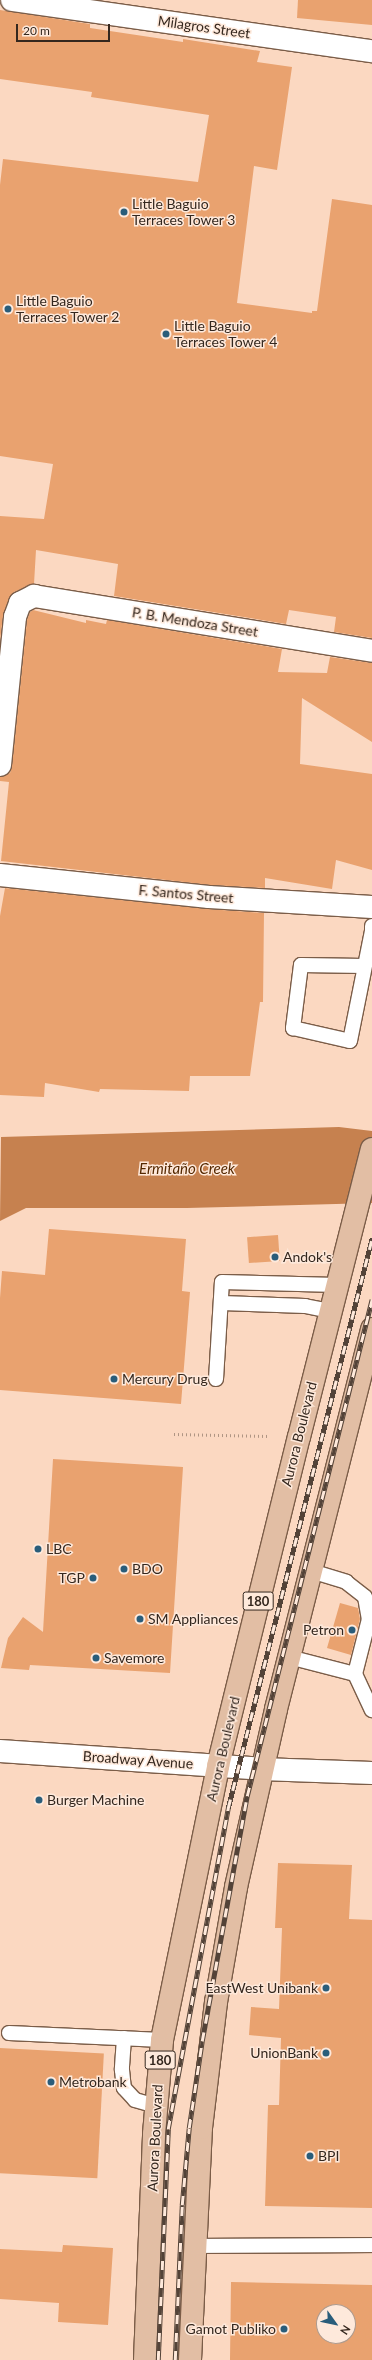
<!DOCTYPE html>
<html>
<head>
<meta charset="utf-8">
<style>
	body { margin:0 }
	#map { position:relative; width:372px; height:2360px; overflow:hidden; background:#fbd8c1; font-family:Lato,sans-serif }
	div>[style] { position:absolute }
	.water>* { inset:0; background:#c6814f }
	.building>* { inset:0; background:#e9a26f; transform-origin:0 0 }
	.path>* { height:2.5px; margin-top:-1.25px; transform-origin:0; background:repeating-linear-gradient(90deg,#af9583 0 1px,transparent 0 4px) }
	.roads { filter:drop-shadow(1px 0 #7b5d48) drop-shadow(-1px 0 #7b5d48) drop-shadow(0 1px #7b5d48) drop-shadow(0 -1px #7b5d48) }
	.lane>* { height:14px; margin:-7px; padding:0 7px; transform-origin:7px; border-radius:7px; background:#fff }
	.street>* { height:22px; margin:-11px; padding:0 11px; transform-origin:11px; border-radius:11px; background:#fff }
	.secondary>* { height:22px; margin:-11px; padding:0 11px; transform-origin:11px; border-radius:11px; background:#fff }
	.primary>* { height:22px; margin:-11px; padding:0 11px; transform-origin:11px; border-radius:11px; background:#e2bea4 }
	.rail>* { height:4.5px; margin-top:-2.25px; transform-origin:0; background:repeating-linear-gradient(90deg,#fee9db 0 9px,#534338 0 18px); box-sizing:border-box; border-block:1px solid #534338 }
	.dots>* { width:11px; height:11px; translate:-50% -50%; box-sizing:border-box; border:2px solid #fee9db; border-radius:50% }
	span { translate:-50% -50%; white-space:nowrap; text-align:center; line-height:1.15; -webkit-text-stroke:3px #fee9db; paint-order:stroke }
	.shield-label span { padding:1px 3px; background:#fee9db; border:1px solid; border-radius:3px; -webkit-text-stroke-width:0 }
	.shield-label { font-size:13px; color:#34271e; font-weight:700 }
	.street-label { font-size:14px; color:#34271e }
	.poi-label { font-size:14px; color:#34271e }
	.left { translate:0 -50%; text-align:left }
	.right { translate:-100% -50%; text-align:right }
	.water-label { font-size:15px; color:#552800; font-style:italic }
	.north { position:absolute; left:316px; top:2304px; width:40px; height:40px; box-sizing:border-box; background:#fee9db; border:1px solid #ad9b8f; border-radius:50%; rotate:123deg; font-size:11px; font-weight:700; line-height:16px; text-align:center; color:#34271e }
	.north::after { content:''; display:block; margin:auto; width:14px; height:18px; background:#2a5d7a; clip-path:polygon(50% 0,100% 100%,50% 72%,0 100%) }
	.scale { position:absolute; left:16px; top:24px; width:94px; height:18px; box-sizing:border-box; border:2px solid #34271e; border-top:0; padding-left:5px; font-size:12px; line-height:14px; white-space:nowrap; color:#34271e; -webkit-text-stroke:3px #fee9db; paint-order:stroke }
</style>
</head>
<body>
<div id="map">
	<div class="water">
		<div style="clip-path:polygon(339px 1127px,372px 1131px,372px 1203px,187px 1208px,26px 1208px,0 1221px,1px 1137px)"></div>
	</div>
	<div class="building">
		<div style="clip-path:polygon(298px 0,372px 0,372px 25px,297px 18px)"></div>
		<div style="clip-path:polygon(0 10px,90px 24px,90px 28px,183px 42px,183px 39px,260px 51px,257px 62px,292px 67px,277px 170px,254px 166px,237px 303px,312px 313px,312px 311px,317px 311px,332px 199px,372px 205px,372px 638px,334px 632px,336px 617px,289px 610px,286px 624px,114px 596px,118px 564px,36px 550px,34px 584px,14px 592px,9px 598px,3px 616px,0 641px,0 516px,44px 519px,53px 464px,0 456px,0 185px,3px 159px,198px 182px,209px 115px,91px 97px,92px 92px,0 79px)"></div>
		<div style="clip-path:polygon(33px 610px,86px 623px,86px 620px,106px 624px,107px 620px,282px 649px,278px 672px,327px 673px,330px 657px,372px 663px,372px 742px,302px 698px,300px 764px,372px 774px,372px 870px,336px 860px,332px 889px,265px 878px,265px 888px,210px 885px,1px 861px,9px 782px,0 781px,0 777px,10px 773px,12px 766px,27px 620px,30px 612px)"></div>
		<div style="clip-path:polygon(5px 888px,208px 909px,264px 913px,263px 1002px,260px 1002px,250px 1076px,190px 1076px,189px 1091px,100px 1089px,99px 1092px,45px 1083px,44px 1097px,0 1095px,0 916px)"></div>
		<div style="clip-path:polygon(49px 1229px,186px 1239px,182px 1291px,190px 1292px,181px 1404px,0 1390px,0 1298px,2px 1271px,45px 1275px)"></div>
		<div style="left:278px;top:1235px;width:26px;height:31px;rotate:86deg"></div>
		<div style="clip-path:polygon(53px 1459px,183px 1467px,170px 1673px,30px 1665px,29px 1670px,1px 1668px,8px 1638px,23px 1617px,43px 1632px)"></div>
		<div style="clip-path:polygon(340px 1603px,358px 1608px,360px 1619px,351px 1655px,327px 1648px)"></div>
		<div style="clip-path:polygon(278px 1863px,352px 1865px,349px 1919px,372px 1920px,372px 2208px,265px 2206px,268px 2105px,279px 2105px,281px 2038px,249px 2035px,251px 2007px,279px 2009px,282px 1928px,275px 1928px)"></div>
		<div style="left:0;top:2048px;width:104px;height:125px;rotate:3deg"></div>
		<div style="clip-path:polygon(63px 2245px,113px 2248px,108px 2325px,58px 2322px,59px 2303px,0 2299px,0 2249px,62px 2252px)"></div>
		<div style="clip-path:polygon(evenodd,231px 2282px,372px 2285px,372px 2360px,230px 2360px,231px 2282px,324px 2312px,348px 2312px,348px 2336px,324px 2336px,324px 2312px)"></div>
	</div>
	<div class="path">
		<div style="left:174px;top:1434px;width:96px;rotate:1.2deg"></div>
	</div>
	<div class="roads">
		<div class="lane">
			<div style="left:364px;top:966px;width:63px;rotate:-179.1deg"></div>
			<div style="left:301px;top:965px;width:64px;rotate:97.2deg"></div>
			<div style="left:293px;top:1028px;width:58px;rotate:12.8deg"></div>
			<div style="left:350px;top:1041px;width:112px;rotate:-78.7deg"></div>
			<div style="left:372px;top:931px;width:5px;rotate:-90deg"></div>
			<div style="left:222px;top:1303px;width:83px;rotate:2.1deg"></div>
			<div style="left:305px;top:1306px;width:25px;rotate:11deg"></div>
			<div style="left:216px;top:1379px;width:97px;rotate:-86.5deg"></div>
			<div style="left:222px;top:1282px;width:115px;rotate:1.5deg"></div>
			<div style="left:311px;top:1571px;width:37px;rotate:17deg"></div>
			<div style="left:346px;top:1582px;width:24px;rotate:38deg"></div>
			<div style="left:365px;top:1597px;width:22px;rotate:80deg"></div>
			<div style="left:369px;top:1619px;width:57px;rotate:104.3deg"></div>
			<div style="left:355px;top:1674px;width:40px;rotate:65deg"></div>
			<div style="left:289px;top:1657px;width:68px;rotate:14.4deg"></div>
			<div style="left:9px;top:2033px;width:153px;rotate:2.6deg"></div>
			<div style="left:124px;top:2038px;width:32px;rotate:94deg"></div>
			<div style="left:122px;top:2070px;width:18px;rotate:84deg"></div>
			<div style="left:124px;top:2088px;width:16px;rotate:47deg"></div>
			<div style="left:135px;top:2100px;width:22px;rotate:16deg"></div>
			<div style="left:195px;top:2246px;width:177px;rotate:-0.3deg"></div>
		</div>
		<div class="street">
			<div style="left:12px;top:0;width:364px;rotate:8.1deg"></div>
			<div style="left:0;top:765px;width:149px;rotate:-84.2deg"></div>
			<div style="left:15px;top:617px;width:15px;rotate:-70deg"></div>
			<div style="left:20px;top:603px;width:16px;rotate:-27deg"></div>
			<div style="left:34px;top:596px;width:342px;rotate:9.2deg"></div>
			<div style="left:0;top:875px;width:210px;rotate:6deg"></div>
			<div style="left:209px;top:897px;width:163px;rotate:3.5deg"></div>
		</div>
		<div class="secondary">
			<div style="left:0;top:1751px;width:262px;rotate:3.9deg"></div>
			<div style="left:261px;top:1769px;width:111px;rotate:2.1deg"></div>
		</div>
		<div class="primary">
			<div style="left:145px;top:2360px;width:226px;rotate:-87.7deg"></div>
			<div style="left:154px;top:2134px;width:94px;rotate:-85.1deg"></div>
			<div style="left:162px;top:2040px;width:280px;rotate:-78.4deg"></div>
			<div style="left:218px;top:1766px;width:339px;rotate:-76.2deg"></div>
			<div style="left:299px;top:1437px;width:297px;rotate:-75.8deg"></div>
			<div style="left:190px;top:2360px;width:232px;rotate:-87.3deg"></div>
			<div style="left:201px;top:2128px;width:127px;rotate:-83.2deg"></div>
			<div style="left:216px;top:2002px;width:117px;rotate:-80.1deg"></div>
			<div style="left:236px;top:1887px;width:182px;rotate:-77.3deg"></div>
			<div style="left:276px;top:1709px;width:392px;rotate:-75.8deg"></div>
		</div>
	</div>
	<div class="rail">
		<div style="left:158px;top:2360px;width:231px;rotate:-87.5deg"></div>
		<div style="left:168px;top:2129px;width:327px;rotate:-79.4deg"></div>
		<div style="left:228px;top:1808px;width:588px;rotate:-75.82deg"></div>
		<div style="left:175px;top:2360px;width:155px;rotate:-87.4deg"></div>
		<div style="left:182px;top:2205px;width:77px;rotate:-84.8deg"></div>
		<div style="left:189px;top:2128px;width:88px;rotate:-81.5deg"></div>
		<div style="left:202px;top:2041px;width:249px;rotate:-79.6deg"></div>
		<div style="left:247px;top:1796px;width:512px;rotate:-75.88deg"></div>
	</div>
	<div class="dots">
		<div style="left:124px;top:212px;background:#2a5d7a"></div>
		<div style="left:8px;top:309px;background:#2a5d7a"></div>
		<div style="left:166px;top:334px;background:#2a5d7a"></div>
		<div style="left:275px;top:1257px;background:#2a5d7a"></div>
		<div style="left:114px;top:1379px;background:#2a5d7a"></div>
		<div style="left:38px;top:1549px;background:#2a5d7a"></div>
		<div style="left:124px;top:1569px;background:#2a5d7a"></div>
		<div style="left:93px;top:1578px;background:#2a5d7a"></div>
		<div style="left:140px;top:1619px;background:#2a5d7a"></div>
		<div style="left:352px;top:1630px;background:#2a5d7a"></div>
		<div style="left:96px;top:1658px;background:#2a5d7a"></div>
		<div style="left:39px;top:1800px;background:#2a5d7a"></div>
		<div style="left:326px;top:1988px;background:#2a5d7a"></div>
		<div style="left:326px;top:2053px;background:#2a5d7a"></div>
		<div style="left:51px;top:2082px;background:#2a5d7a"></div>
		<div style="left:310px;top:2156px;background:#2a5d7a"></div>
		<div style="left:284px;top:2329px;background:#2a5d7a"></div>
	</div>
	<div class="shield-label">
		<span style="left:258px;top:1601px">180</span>
		<span style="left:160px;top:2060px">180</span>
	</div>
	<div class="street-label">
		<span style="left:204px;top:27px;rotate:8deg">Milagros Street</span>
		<span style="left:195px;top:622px;rotate:9deg">P. B. Mendoza Street</span>
		<span style="left:186px;top:894px;rotate:5deg">F. Santos Street</span>
		<span style="left:299px;top:1434px;rotate:-76deg">Aurora Boulevard</span>
		<span style="left:223px;top:1749px;rotate:-77deg">Aurora Boulevard</span>
		<span style="left:138px;top:1760px;rotate:4deg">Broadway Avenue</span>
		<span style="left:155px;top:2138px;rotate:-87deg">Aurora Boulevard</span>
	</div>
	<div class="poi-label">
		<span class="left" style="left:132px;top:212px">Little Baguio<br>Terraces Tower 3</span>
		<span class="left" style="left:16px;top:309px">Little Baguio<br>Terraces Tower 2</span>
		<span class="left" style="left:174px;top:334px">Little Baguio<br>Terraces Tower 4</span>
		<span class="left" style="left:283px;top:1257px">Andok's</span>
		<span class="left" style="left:122px;top:1379px">Mercury Drug</span>
		<span class="left" style="left:46px;top:1549px">LBC</span>
		<span class="left" style="left:132px;top:1569px">BDO</span>
		<span class="right" style="left:85px;top:1578px">TGP</span>
		<span class="left" style="left:148px;top:1619px">SM Appliances</span>
		<span class="right" style="left:344px;top:1630px">Petron</span>
		<span class="left" style="left:104px;top:1658px">Savemore</span>
		<span class="left" style="left:47px;top:1800px">Burger Machine</span>
		<span class="right" style="left:318px;top:1988px">EastWest Unibank</span>
		<span class="right" style="left:318px;top:2053px">UnionBank</span>
		<span class="left" style="left:59px;top:2082px">Metrobank</span>
		<span class="left" style="left:318px;top:2156px">BPI</span>
		<span class="right" style="left:276px;top:2329px">Gamot Publiko</span>
	</div>
	<div class="water-label">
		<span style="left:187px;top:1169px">Ermitaño Creek</span>
	</div>
	<div class="north">N</div>
	<div class="scale">20 m</div>
</div>
</body>
</html>
